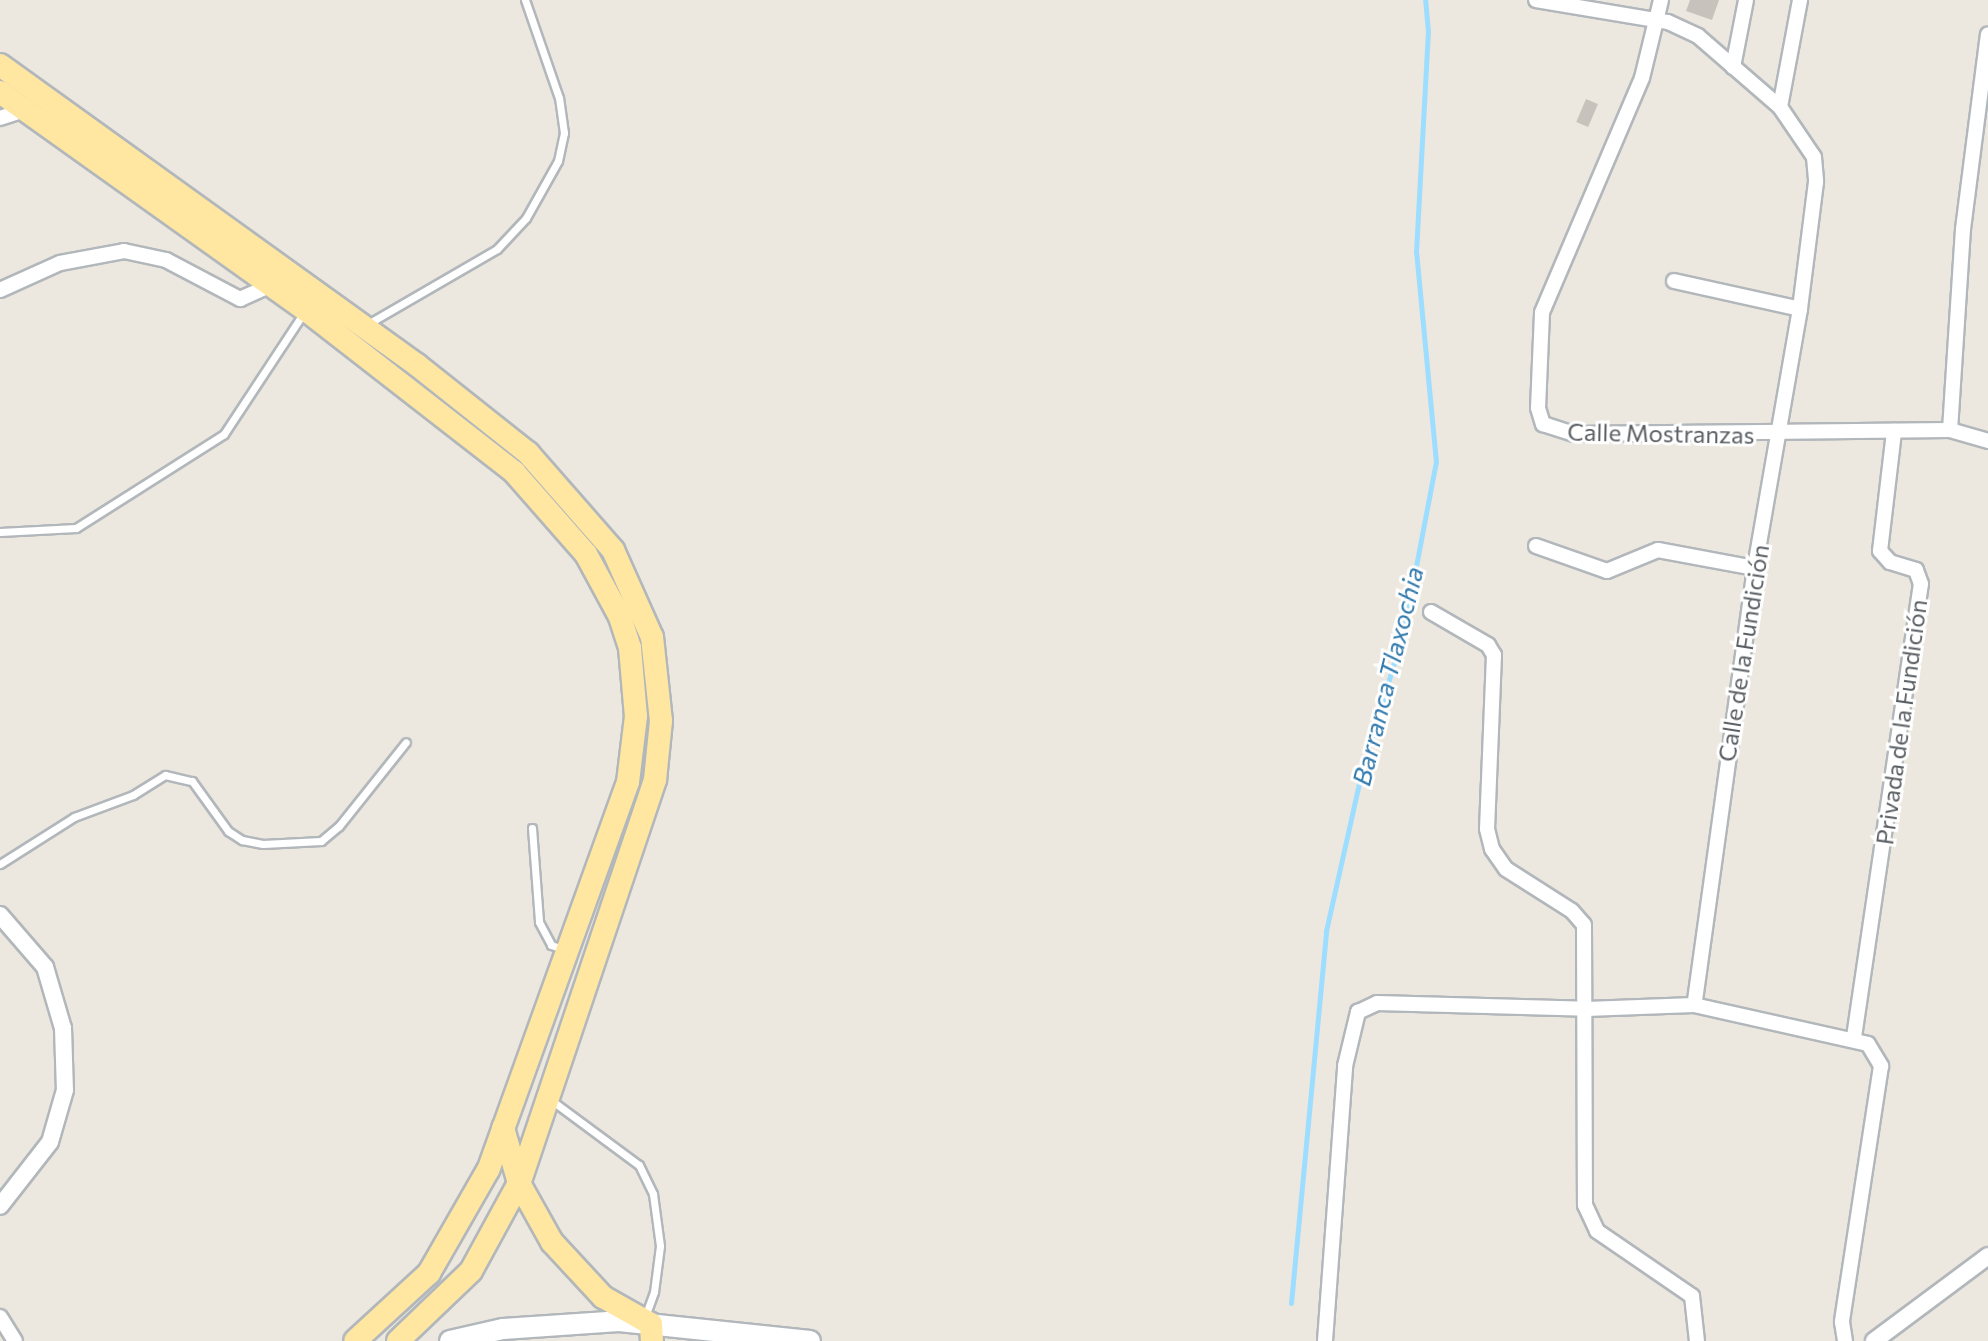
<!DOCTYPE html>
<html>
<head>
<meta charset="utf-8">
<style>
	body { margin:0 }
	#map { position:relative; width:1988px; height:1341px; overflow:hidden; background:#ede8df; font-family:Commissioner,sans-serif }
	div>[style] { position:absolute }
	.stream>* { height:5px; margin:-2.5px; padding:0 2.5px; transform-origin:2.5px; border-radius:2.5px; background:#9dddff }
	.building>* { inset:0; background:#c7c3bc; transform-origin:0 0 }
	.roads { filter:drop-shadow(2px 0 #b2b7bb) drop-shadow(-2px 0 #b2b7bb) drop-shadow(0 2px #b2b7bb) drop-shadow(0 -2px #b2b7bb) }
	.service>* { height:7px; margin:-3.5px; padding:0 3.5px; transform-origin:3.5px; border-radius:3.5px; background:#fff }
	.minor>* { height:14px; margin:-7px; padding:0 7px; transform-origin:7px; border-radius:7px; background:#fff }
	.tertiary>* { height:16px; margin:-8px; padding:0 8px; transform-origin:8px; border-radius:8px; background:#fff }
	.secondary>* { height:20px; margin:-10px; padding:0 10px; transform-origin:10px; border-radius:10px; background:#fff }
	.primary>* { height:22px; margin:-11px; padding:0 11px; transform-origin:11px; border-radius:11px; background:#ffe7a2 }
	span { translate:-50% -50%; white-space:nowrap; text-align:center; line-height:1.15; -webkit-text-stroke:6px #fff; paint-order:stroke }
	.street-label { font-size:24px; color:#585d62 }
	.water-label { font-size:26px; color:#327aad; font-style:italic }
</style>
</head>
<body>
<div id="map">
	<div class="stream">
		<div style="left:1291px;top:1303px;width:374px;rotate:-84.6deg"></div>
		<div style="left:1326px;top:931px;width:169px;rotate:-77.4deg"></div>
		<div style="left:1363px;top:766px;width:143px;rotate:-73.3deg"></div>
		<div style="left:1404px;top:629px;width:170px;rotate:-79.2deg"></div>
		<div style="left:1436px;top:462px;width:211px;rotate:-95.4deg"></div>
		<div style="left:1416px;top:252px;width:220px;rotate:-86.9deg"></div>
		<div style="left:1428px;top:32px;width:32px;rotate:-95deg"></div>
	</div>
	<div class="building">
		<div style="clip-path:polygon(1690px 0,1719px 0,1712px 20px,1686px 11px)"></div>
		<div style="left:1586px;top:99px;width:13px;height:25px;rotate:23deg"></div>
	</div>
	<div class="roads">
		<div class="service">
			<div style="left:366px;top:325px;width:151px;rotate:-30.1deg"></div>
			<div style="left:497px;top:249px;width:42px;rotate:-46.9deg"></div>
			<div style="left:526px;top:218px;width:65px;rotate:-60.7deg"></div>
			<div style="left:558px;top:161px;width:29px;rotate:-78deg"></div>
			<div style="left:564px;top:133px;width:35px;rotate:-98deg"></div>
			<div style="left:559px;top:98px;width:104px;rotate:-109.1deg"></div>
			<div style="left:0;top:532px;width:76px;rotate:-3deg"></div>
			<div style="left:76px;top:528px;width:175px;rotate:-32.4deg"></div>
			<div style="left:224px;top:434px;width:146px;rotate:-56.7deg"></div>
			<div style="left:532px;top:828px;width:94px;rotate:85.7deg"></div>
			<div style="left:539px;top:922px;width:26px;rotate:62deg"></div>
			<div style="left:551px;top:945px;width:13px;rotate:18deg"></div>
			<div style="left:0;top:864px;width:88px;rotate:-32.4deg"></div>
			<div style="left:74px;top:817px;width:63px;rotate:-20.4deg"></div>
			<div style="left:133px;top:795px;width:38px;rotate:-32deg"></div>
			<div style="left:165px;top:775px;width:28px;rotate:13deg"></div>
			<div style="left:192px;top:781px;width:62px;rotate:54.2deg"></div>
			<div style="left:228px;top:831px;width:17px;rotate:33deg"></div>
			<div style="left:242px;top:840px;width:21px;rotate:11deg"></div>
			<div style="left:263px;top:844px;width:58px;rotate:-3deg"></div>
			<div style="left:321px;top:841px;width:23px;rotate:-40deg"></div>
			<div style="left:339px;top:826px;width:107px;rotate:-51.4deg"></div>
			<div style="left:551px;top:1100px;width:109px;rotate:36.5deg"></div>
			<div style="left:639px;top:1165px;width:32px;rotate:64deg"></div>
			<div style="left:653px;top:1194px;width:52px;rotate:82.3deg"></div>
			<div style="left:660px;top:1246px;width:46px;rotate:97.4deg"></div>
			<div style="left:654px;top:1292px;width:27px;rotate:110deg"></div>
		</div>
		<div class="minor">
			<div style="left:1536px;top:0;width:134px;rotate:9.5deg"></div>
			<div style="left:1668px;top:22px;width:33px;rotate:25deg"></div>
			<div style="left:1698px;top:36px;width:108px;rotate:40.9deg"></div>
			<div style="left:1780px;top:107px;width:60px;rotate:55.8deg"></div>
			<div style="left:1814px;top:157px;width:25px;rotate:85deg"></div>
			<div style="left:1816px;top:182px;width:128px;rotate:97.2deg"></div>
			<div style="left:1800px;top:309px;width:263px;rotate:99.9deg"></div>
			<div style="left:1755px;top:568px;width:441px;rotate:97.9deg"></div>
			<div style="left:1661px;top:0;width:80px;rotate:103.7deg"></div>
			<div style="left:1642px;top:78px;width:255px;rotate:113.1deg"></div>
			<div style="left:1542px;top:313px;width:95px;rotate:92.4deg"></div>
			<div style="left:1538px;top:408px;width:17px;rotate:73deg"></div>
			<div style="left:1543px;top:424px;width:33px;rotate:18deg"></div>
			<div style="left:1574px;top:434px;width:376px;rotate:-0.6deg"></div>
			<div style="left:1950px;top:430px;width:40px;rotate:16deg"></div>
			<div style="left:1733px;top:67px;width:68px;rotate:-79deg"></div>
			<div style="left:1780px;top:107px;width:109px;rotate:-79.4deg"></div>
			<div style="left:0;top:118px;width:25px;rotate:-18deg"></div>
			<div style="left:1674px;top:281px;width:129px;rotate:12.5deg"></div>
			<div style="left:0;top:290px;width:66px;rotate:-24.2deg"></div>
			<div style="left:60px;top:263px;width:65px;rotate:-10.6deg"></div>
			<div style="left:124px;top:251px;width:43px;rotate:12.1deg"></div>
			<div style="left:166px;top:260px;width:84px;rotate:27.8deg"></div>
			<div style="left:240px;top:299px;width:34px;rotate:-24deg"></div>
			<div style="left:1950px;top:430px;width:201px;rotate:-86.3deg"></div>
			<div style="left:1963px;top:229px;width:196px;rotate:-82.7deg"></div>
			<div style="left:1536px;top:546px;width:75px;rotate:19.4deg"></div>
			<div style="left:1607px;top:571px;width:55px;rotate:-22.4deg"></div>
			<div style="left:1658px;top:550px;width:99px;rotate:10.5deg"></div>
			<div style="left:1431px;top:612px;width:66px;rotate:30.1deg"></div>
			<div style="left:1488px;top:645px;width:12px;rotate:59deg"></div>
			<div style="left:1494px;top:655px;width:174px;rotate:92.3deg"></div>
			<div style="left:1487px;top:829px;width:21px;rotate:76deg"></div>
			<div style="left:1492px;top:849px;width:24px;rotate:55deg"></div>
			<div style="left:1506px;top:869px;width:78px;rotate:32.5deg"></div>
			<div style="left:1572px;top:911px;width:18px;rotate:49deg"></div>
			<div style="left:1584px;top:925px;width:280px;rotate:89.8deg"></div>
			<div style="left:1585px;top:1205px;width:29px;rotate:65deg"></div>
			<div style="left:1597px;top:1231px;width:115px;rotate:34.4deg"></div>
			<div style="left:1692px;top:1296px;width:45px;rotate:83.7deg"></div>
			<div style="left:1854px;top:1037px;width:458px;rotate:-81.6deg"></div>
			<div style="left:1921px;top:584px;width:15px;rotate:-110deg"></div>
			<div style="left:1916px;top:570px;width:27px;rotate:-163deg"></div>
			<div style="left:1890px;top:562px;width:15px;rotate:-132deg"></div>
			<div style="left:1880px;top:551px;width:121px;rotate:-83.3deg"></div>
			<div style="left:0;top:1317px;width:28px;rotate:58deg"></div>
			<div style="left:1325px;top:1341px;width:276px;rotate:-85.8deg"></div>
			<div style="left:1345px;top:1066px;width:56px;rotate:-76.5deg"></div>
			<div style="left:1358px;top:1012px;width:21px;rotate:-25deg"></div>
			<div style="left:1377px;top:1003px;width:209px;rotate:1.6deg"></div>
			<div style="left:1586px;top:1009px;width:108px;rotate:-2.1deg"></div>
			<div style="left:1694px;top:1005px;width:178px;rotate:12.6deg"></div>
			<div style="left:1868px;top:1044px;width:26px;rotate:59deg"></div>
			<div style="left:1881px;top:1066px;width:259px;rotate:98.7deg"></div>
			<div style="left:1842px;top:1322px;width:19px;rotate:81deg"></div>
		</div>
		<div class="tertiary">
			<div style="left:0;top:915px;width:69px;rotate:49.1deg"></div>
			<div style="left:45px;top:967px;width:64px;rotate:73.6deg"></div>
			<div style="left:63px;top:1028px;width:62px;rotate:88.2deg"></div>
			<div style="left:65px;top:1090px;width:54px;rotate:106.1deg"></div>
			<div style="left:50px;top:1142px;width:81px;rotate:128deg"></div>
			<div style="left:1874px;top:1341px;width:142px;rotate:-36.7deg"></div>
		</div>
		<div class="secondary">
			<div style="left:450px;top:1341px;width:54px;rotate:-12.8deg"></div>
			<div style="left:503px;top:1329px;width:116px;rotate:-3.9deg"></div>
			<div style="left:619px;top:1321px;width:192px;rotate:6deg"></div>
		</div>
		<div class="primary">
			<div style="left:0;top:65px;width:514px;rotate:35.73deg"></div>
			<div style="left:417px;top:365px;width:142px;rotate:38.4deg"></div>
			<div style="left:528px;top:453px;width:129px;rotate:48.8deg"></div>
			<div style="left:613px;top:550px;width:95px;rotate:65.9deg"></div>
			<div style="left:652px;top:637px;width:84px;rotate:83.9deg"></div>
			<div style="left:661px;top:721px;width:59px;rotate:95.8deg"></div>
			<div style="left:655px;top:780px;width:425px;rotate:108.6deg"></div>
			<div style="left:519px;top:1183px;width:100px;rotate:118.6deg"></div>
			<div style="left:471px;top:1271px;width:101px;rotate:136.2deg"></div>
			<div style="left:0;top:92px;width:376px;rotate:35.5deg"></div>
			<div style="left:306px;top:310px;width:264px;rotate:37.9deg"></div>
			<div style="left:514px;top:472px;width:109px;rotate:48.7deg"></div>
			<div style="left:586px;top:554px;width:72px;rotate:61.6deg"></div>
			<div style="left:620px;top:617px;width:33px;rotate:72deg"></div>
			<div style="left:630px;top:648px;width:68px;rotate:85deg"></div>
			<div style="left:636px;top:716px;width:66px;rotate:96.9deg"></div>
			<div style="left:628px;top:782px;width:412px;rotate:109.8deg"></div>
			<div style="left:488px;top:1170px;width:119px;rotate:119.8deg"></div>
			<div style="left:429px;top:1273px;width:100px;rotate:137.4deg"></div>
			<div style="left:503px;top:1128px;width:57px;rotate:73.8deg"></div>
			<div style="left:519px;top:1183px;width:68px;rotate:60.8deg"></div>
			<div style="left:552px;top:1242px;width:75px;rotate:47.2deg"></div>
			<div style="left:603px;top:1297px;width:55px;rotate:29.4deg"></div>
			<div style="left:651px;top:1324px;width:17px;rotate:87deg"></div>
		</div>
	</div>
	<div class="street-label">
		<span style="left:1661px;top:433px;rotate:1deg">Calle Mostranzas</span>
		<span style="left:1743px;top:653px;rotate:-81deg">Calle de la Fundición</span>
		<span style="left:1901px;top:722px;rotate:-82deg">Privada de la Fundición</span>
	</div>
	<div class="water-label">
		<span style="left:1387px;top:676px;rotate:-76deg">Barranca Tlaxochia</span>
	</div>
</div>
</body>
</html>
